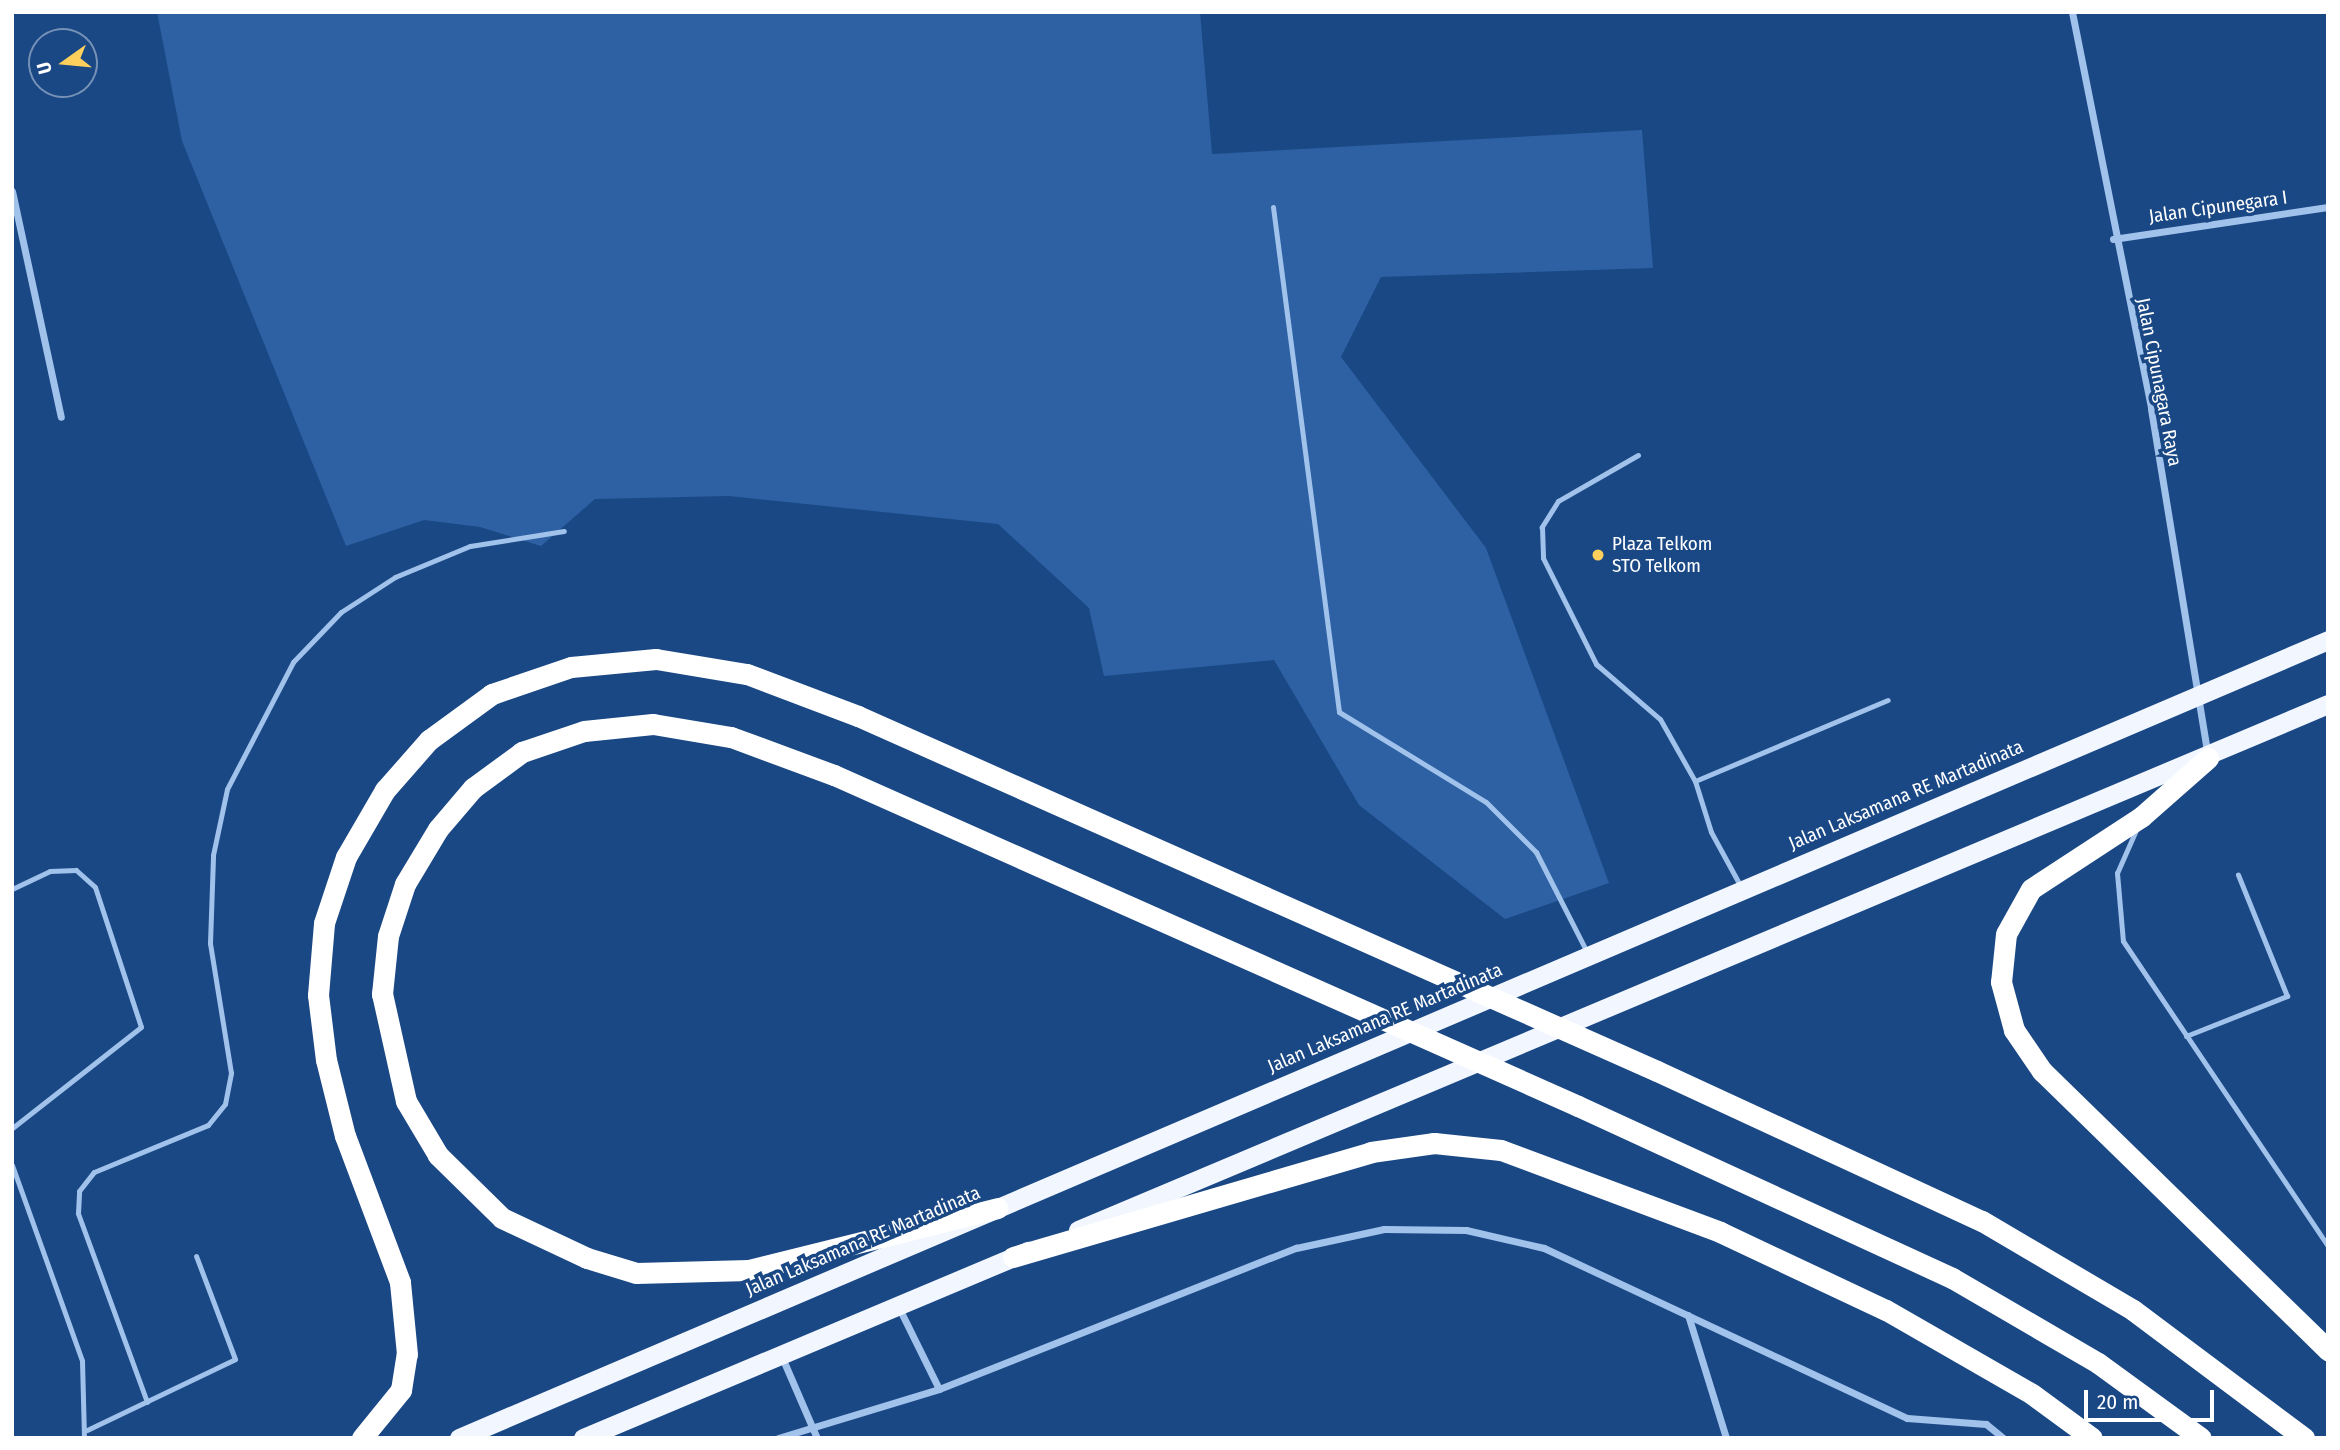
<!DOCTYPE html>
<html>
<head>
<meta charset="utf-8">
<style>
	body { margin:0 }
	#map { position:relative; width:2340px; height:1450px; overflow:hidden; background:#1a4885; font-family:"Fira Sans Condensed",sans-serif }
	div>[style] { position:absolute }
	.green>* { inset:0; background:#2d61a3 }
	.service>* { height:5px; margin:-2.5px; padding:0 2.5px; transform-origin:2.5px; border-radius:2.5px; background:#a1c2eb }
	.minor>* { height:7px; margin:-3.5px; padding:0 3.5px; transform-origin:3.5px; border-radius:3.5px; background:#a1c2eb }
	.trunk>* { height:19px; margin:-9.5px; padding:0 9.5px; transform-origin:9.5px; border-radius:9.5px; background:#f2f7ff }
	.motorway>* { height:21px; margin:-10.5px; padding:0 10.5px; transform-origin:10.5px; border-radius:10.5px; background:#fff }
	.motorway-bridge>* { height:21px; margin:-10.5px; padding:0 10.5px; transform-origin:10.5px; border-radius:10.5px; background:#fff }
	.dots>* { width:19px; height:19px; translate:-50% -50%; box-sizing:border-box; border:4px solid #1a4885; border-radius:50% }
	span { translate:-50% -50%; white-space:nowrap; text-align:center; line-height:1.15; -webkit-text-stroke:7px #1a4885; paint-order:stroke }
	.street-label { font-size:19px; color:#fff }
	.poi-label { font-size:19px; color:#fff }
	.left { translate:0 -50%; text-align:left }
	.frame { position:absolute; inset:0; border:14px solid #fff; pointer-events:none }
	.north { position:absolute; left:28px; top:28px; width:70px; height:70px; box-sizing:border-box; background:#1a4885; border:2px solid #7691b6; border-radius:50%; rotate:255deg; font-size:19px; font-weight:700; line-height:28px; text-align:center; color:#fff }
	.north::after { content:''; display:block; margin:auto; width:24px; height:32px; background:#fdd05d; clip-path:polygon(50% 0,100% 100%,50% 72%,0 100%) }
	.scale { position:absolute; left:2084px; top:1390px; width:130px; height:32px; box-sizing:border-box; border:4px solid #fff; border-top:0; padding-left:9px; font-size:21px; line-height:24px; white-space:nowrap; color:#fff; -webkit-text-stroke:5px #1a4885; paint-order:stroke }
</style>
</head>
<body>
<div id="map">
	<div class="green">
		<div style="clip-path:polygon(157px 12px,1200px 12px,1212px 154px,1642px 130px,1653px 268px,1381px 277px,1341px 357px,1486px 548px,1609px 883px,1505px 919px,1359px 805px,1274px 660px,1104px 676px,1089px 608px,998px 524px,729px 496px,595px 499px,541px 546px,480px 527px,424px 520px,346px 546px,182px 141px)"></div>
	</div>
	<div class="service">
		<div style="left:1273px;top:207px;width:509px;rotate:82.55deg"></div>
		<div style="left:1339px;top:712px;width:172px;rotate:31.5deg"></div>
		<div style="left:1486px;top:802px;width:71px;rotate:45deg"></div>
		<div style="left:1536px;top:852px;width:112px;rotate:63deg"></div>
		<div style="left:1638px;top:455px;width:92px;rotate:150.1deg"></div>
		<div style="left:1558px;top:501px;width:31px;rotate:122deg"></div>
		<div style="left:1542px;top:527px;width:31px;rotate:88deg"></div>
		<div style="left:1543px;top:558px;width:119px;rotate:63.4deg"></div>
		<div style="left:1596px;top:664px;width:84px;rotate:40.7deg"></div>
		<div style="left:1660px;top:719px;width:71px;rotate:60.6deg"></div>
		<div style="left:1695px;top:781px;width:209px;rotate:-22.8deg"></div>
		<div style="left:1695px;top:781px;width:53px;rotate:72.6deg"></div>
		<div style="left:1711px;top:832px;width:63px;rotate:61.4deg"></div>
		<div style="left:2136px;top:830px;width:47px;rotate:113.8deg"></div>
		<div style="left:2117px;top:873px;width:68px;rotate:85deg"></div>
		<div style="left:2123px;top:941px;width:367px;rotate:56.1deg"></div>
		<div style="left:12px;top:889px;width:42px;rotate:-25.3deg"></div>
		<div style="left:50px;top:871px;width:26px;rotate:-2deg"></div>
		<div style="left:76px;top:870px;width:25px;rotate:42deg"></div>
		<div style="left:95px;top:887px;width:147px;rotate:71.8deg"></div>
		<div style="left:141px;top:1027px;width:164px;rotate:141.9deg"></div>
		<div style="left:2186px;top:1036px;width:109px;rotate:-21.6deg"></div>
		<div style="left:2287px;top:996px;width:131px;rotate:-112deg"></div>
		<div style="left:12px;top:1165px;width:208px;rotate:70.3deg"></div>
		<div style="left:82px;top:1361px;width:77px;rotate:88.5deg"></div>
		<div style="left:147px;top:1402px;width:201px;rotate:-110.1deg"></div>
		<div style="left:78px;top:1213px;width:22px;rotate:-87deg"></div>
		<div style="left:79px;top:1191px;width:24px;rotate:-52deg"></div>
		<div style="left:94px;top:1172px;width:123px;rotate:-22.4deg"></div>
		<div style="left:208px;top:1125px;width:27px;rotate:-51deg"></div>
		<div style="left:225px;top:1104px;width:32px;rotate:-79deg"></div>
		<div style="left:231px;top:1073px;width:132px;rotate:-99.2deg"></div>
		<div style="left:210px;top:943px;width:88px;rotate:-88deg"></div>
		<div style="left:213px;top:855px;width:67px;rotate:-78deg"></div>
		<div style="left:227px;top:789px;width:143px;rotate:-62.5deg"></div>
		<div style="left:293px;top:662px;width:69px;rotate:-46.2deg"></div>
		<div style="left:341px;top:612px;width:64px;rotate:-32.9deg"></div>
		<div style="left:395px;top:577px;width:81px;rotate:-22.5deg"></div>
		<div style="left:470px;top:546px;width:95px;rotate:-9.1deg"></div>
		<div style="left:87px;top:1430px;width:164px;rotate:-25.6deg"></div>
		<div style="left:235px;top:1359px;width:110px;rotate:-110.7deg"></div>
	</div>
	<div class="minor">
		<div style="left:2072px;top:12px;width:405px;rotate:78.7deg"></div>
		<div style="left:2151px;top:409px;width:347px;rotate:80.7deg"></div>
		<div style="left:12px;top:191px;width:231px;rotate:77.8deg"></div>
		<div style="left:2113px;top:239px;width:217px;rotate:-8.5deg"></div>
		<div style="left:899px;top:1308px;width:90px;rotate:63.7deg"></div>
		<div style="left:1688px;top:1315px;width:129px;rotate:72.8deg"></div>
		<div style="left:781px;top:1355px;width:90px;rotate:66.6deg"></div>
		<div style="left:778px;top:1438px;width:168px;rotate:-16.9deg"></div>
		<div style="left:939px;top:1389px;width:384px;rotate:-21.6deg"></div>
		<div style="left:1296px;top:1248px;width:90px;rotate:-12.2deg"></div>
		<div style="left:1384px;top:1229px;width:82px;rotate:0.7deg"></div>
		<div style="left:1466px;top:1230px;width:80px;rotate:13deg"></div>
		<div style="left:1544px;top:1248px;width:401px;rotate:25.1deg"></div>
		<div style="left:1907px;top:1418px;width:79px;rotate:4.3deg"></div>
		<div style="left:1986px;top:1424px;width:22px;rotate:39deg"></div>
	</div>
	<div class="trunk">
		<div style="left:1078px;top:1230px;width:1356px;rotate:-22.82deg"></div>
		<div style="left:459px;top:1438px;width:2032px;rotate:-23.12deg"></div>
		<div style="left:583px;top:1438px;width:483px;rotate:-22.8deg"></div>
	</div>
	<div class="motorway">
		<div style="left:2208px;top:758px;width:89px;rotate:138.6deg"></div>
		<div style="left:2141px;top:817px;width:131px;rotate:146.8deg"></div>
		<div style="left:2031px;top:889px;width:51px;rotate:119.1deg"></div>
		<div style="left:2006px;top:934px;width:48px;rotate:95.9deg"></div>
		<div style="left:2001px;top:982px;width:50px;rotate:74.8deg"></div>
		<div style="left:2014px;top:1030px;width:50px;rotate:55.7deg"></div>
		<div style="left:2042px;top:1071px;width:400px;rotate:44.3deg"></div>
		<div style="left:1657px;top:1071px;width:358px;rotate:24.8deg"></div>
		<div style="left:1982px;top:1221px;width:175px;rotate:30.5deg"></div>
		<div style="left:2133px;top:1310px;width:214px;rotate:36.8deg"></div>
		<div style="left:1578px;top:1106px;width:412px;rotate:24.7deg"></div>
		<div style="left:1952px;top:1278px;width:169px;rotate:30.2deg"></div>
		<div style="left:2098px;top:1363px;width:127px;rotate:36.1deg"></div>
		<div style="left:1013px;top:1257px;width:373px;rotate:-16.3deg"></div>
		<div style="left:1371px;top:1152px;width:64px;rotate:-8.1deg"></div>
		<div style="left:1434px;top:1143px;width:67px;rotate:6deg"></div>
		<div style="left:1501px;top:1150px;width:234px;rotate:20.5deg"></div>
		<div style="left:1720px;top:1232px;width:183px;rotate:25.2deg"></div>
		<div style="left:1886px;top:1310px;width:168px;rotate:29.9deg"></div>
		<div style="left:2032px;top:1394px;width:74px;rotate:36.3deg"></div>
		<div style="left:587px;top:1258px;width:51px;rotate:17deg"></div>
		<div style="left:636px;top:1273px;width:113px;rotate:-1.5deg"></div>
		<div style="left:749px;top:1270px;width:256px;rotate:-14deg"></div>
		<div style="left:362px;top:1438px;width:62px;rotate:-50.9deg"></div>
		<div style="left:401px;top:1390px;width:36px;rotate:-81deg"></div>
	</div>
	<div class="motorway-bridge">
		<div style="left:587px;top:1258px;width:94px;rotate:-154.8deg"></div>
		<div style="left:502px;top:1218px;width:90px;rotate:-135.5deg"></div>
		<div style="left:438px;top:1155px;width:63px;rotate:-120.7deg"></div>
		<div style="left:406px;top:1101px;width:110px;rotate:-102.6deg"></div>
		<div style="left:382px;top:994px;width:58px;rotate:-84.1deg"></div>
		<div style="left:388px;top:936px;width:55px;rotate:-71.9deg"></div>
		<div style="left:405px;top:884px;width:64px;rotate:-59deg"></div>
		<div style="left:438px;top:829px;width:54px;rotate:-49.5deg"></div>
		<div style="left:473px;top:788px;width:61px;rotate:-36.3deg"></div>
		<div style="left:522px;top:752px;width:65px;rotate:-18.7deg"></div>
		<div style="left:584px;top:731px;width:69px;rotate:-5.8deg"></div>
		<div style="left:653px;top:724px;width:79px;rotate:9.5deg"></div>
		<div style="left:731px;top:737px;width:110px;rotate:20.3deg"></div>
		<div style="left:834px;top:775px;width:814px;rotate:23.98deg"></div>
		<div style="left:407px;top:1354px;width:72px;rotate:-95.6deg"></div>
		<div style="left:400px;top:1282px;width:156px;rotate:-110.6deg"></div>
		<div style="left:345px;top:1136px;width:78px;rotate:-104deg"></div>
		<div style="left:326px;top:1060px;width:65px;rotate:-97deg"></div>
		<div style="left:318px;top:995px;width:72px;rotate:-85.2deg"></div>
		<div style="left:324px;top:923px;width:70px;rotate:-71.6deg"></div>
		<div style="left:346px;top:857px;width:78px;rotate:-59.8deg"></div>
		<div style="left:385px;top:790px;width:67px;rotate:-48.7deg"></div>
		<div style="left:429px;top:740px;width:78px;rotate:-36.1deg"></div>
		<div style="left:492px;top:694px;width:83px;rotate:-18.9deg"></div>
		<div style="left:571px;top:667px;width:85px;rotate:-5.4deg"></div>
		<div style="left:656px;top:659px;width:92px;rotate:9.4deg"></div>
		<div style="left:747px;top:674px;width:119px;rotate:20.7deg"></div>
		<div style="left:858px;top:716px;width:874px;rotate:23.96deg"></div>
	</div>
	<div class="dots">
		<div style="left:1598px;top:555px;background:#fdd05d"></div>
	</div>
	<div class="street-label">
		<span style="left:2218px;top:207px;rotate:-8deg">Jalan Cipunegara I</span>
		<span style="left:2159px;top:382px;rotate:79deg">Jalan Cipunagara Raya</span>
		<span style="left:1906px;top:795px;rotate:-23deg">Jalan Laksamana RE Martadinata</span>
		<span style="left:1385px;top:1018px;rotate:-23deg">Jalan Laksamana RE Martadinata</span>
		<span style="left:863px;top:1241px;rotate:-23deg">Jalan Laksamana RE Martadinata</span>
	</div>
	<div class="poi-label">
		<span class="left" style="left:1612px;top:555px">Plaza Telkom<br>STO Telkom</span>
	</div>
	<div class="frame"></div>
	<div class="north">U</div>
	<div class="scale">20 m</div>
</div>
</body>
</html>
